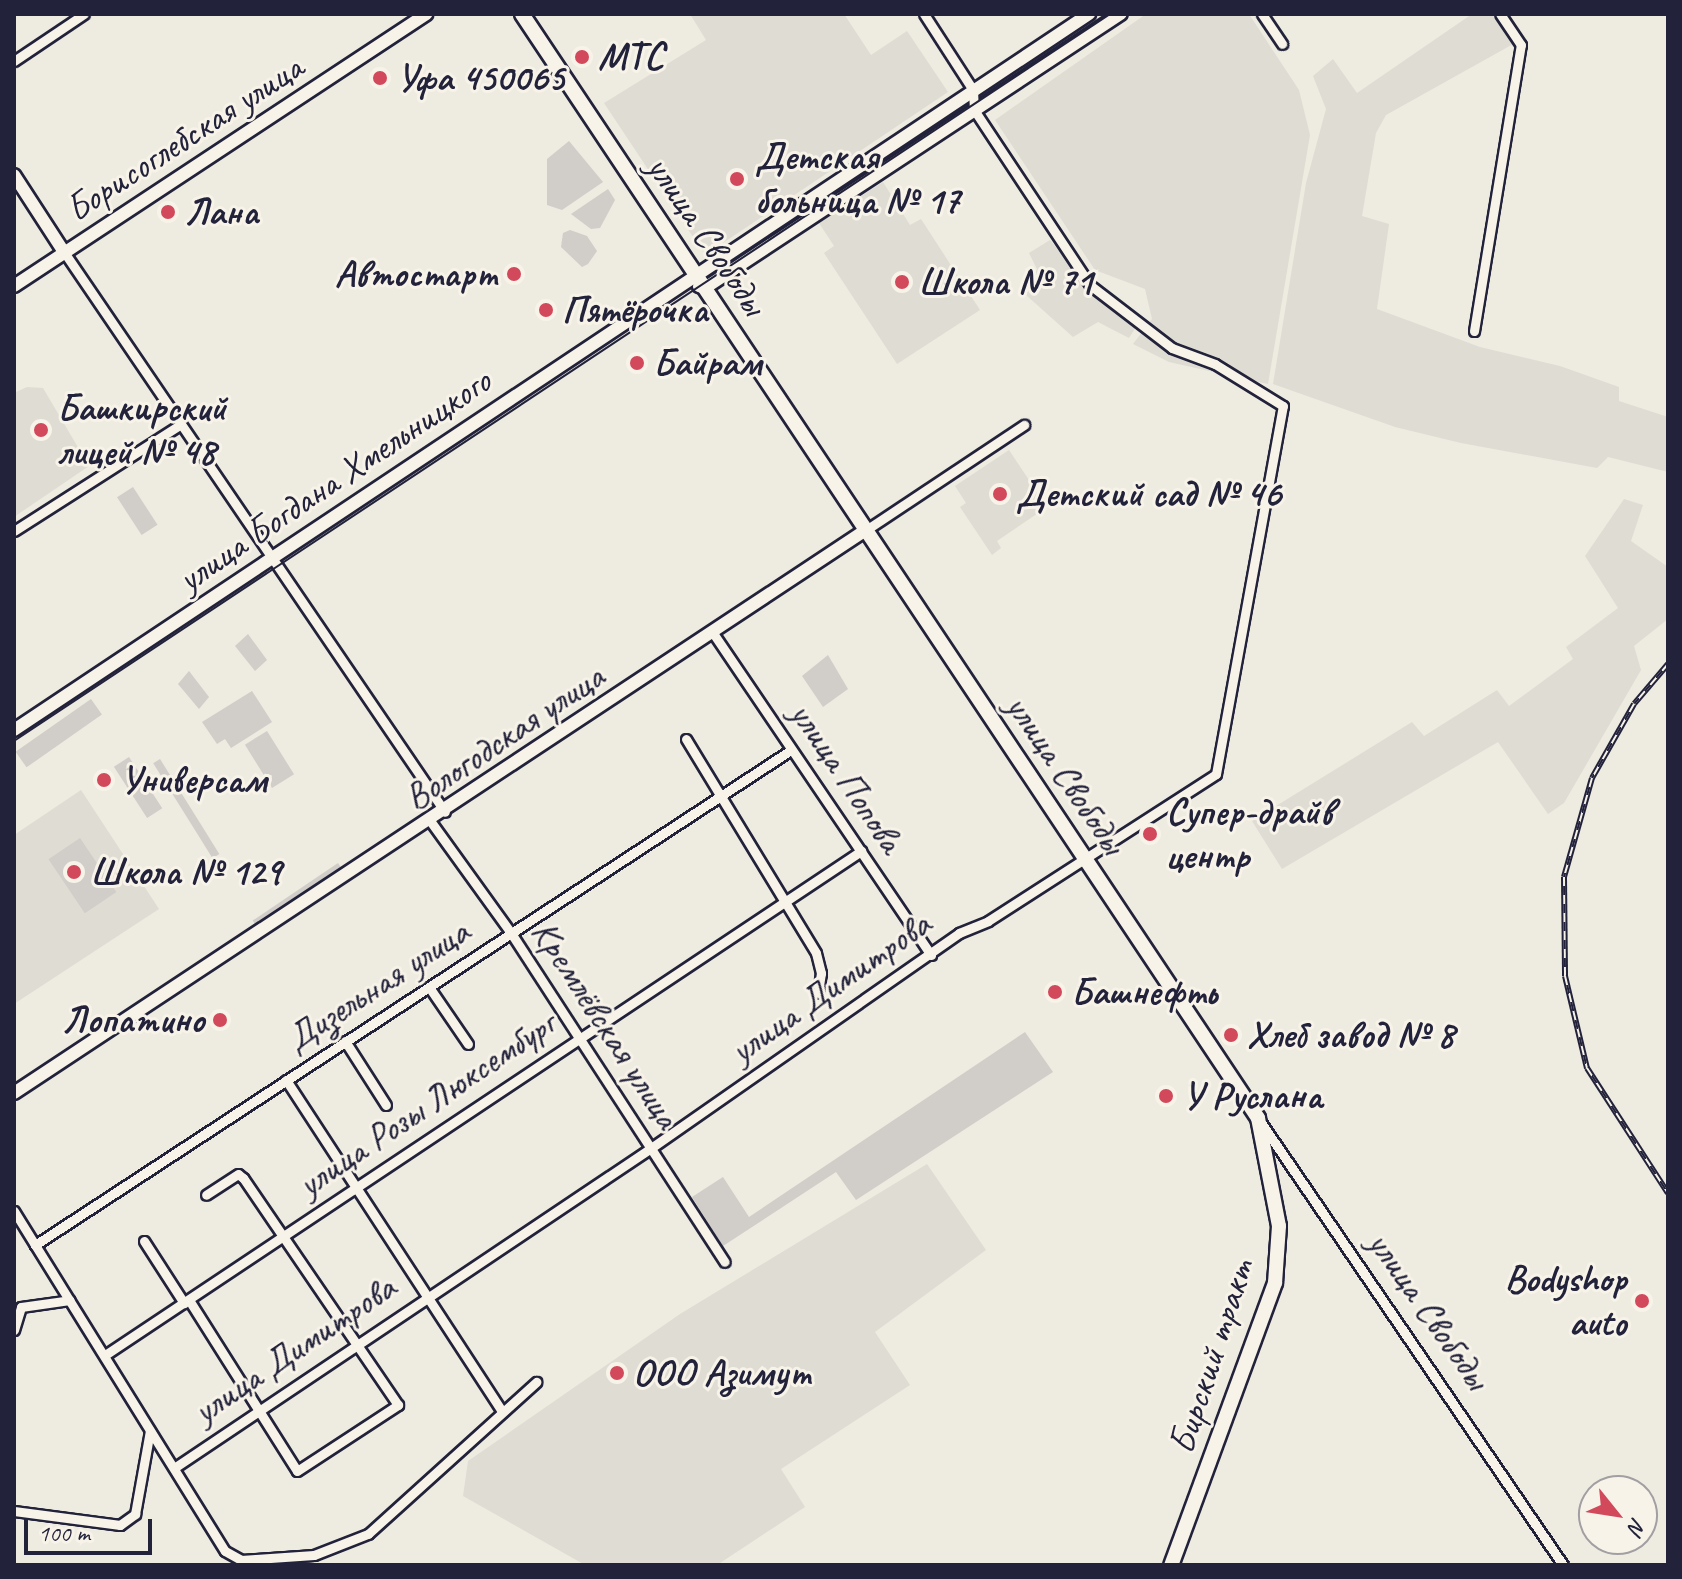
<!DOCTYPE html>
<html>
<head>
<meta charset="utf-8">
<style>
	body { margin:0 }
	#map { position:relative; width:1682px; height:1579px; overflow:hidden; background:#eeebe1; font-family:Caveat,sans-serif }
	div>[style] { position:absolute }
	.built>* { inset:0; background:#dfdcd4 }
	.green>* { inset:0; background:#d1cdc9; transform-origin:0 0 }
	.roads { filter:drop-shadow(2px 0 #22223b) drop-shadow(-2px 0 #22223b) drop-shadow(0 2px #22223b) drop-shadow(0 -2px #22223b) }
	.street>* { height:9px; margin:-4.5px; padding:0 4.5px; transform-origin:4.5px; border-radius:4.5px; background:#f7f3e8 }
	.secondary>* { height:12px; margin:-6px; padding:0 6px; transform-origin:6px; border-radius:6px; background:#f7f3e8 }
	.primary>* { height:14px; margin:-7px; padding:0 7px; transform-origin:7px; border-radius:7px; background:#f7f3e8 }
	.tram>* { height:2px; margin:-1px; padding:0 1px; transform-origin:1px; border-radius:1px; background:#22223b }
	.rail>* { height:6px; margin-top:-3px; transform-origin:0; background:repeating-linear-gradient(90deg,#f7f3e8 0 9px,#22223b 0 18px); box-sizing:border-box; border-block:2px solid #22223b }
	.dots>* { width:22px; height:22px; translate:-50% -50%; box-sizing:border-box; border:4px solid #f7f3e8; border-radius:50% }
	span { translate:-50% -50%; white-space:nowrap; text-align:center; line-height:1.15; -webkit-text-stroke:6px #f7f3e8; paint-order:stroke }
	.poi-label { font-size:38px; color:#22223b; font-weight:700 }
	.left { translate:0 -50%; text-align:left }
	.right { translate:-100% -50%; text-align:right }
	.street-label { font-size:38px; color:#22223b }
	.frame { position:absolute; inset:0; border:16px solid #22223b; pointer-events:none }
	.north { position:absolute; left:1578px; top:1475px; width:80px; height:80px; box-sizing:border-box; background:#f7f3e8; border:2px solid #a29fa3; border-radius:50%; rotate:120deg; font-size:22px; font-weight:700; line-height:32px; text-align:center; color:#22223b }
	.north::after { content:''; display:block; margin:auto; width:28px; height:36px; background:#d1495b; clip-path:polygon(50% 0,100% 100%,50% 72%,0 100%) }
	.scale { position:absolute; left:24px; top:1519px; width:128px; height:36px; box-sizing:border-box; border:4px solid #22223b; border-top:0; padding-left:10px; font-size:24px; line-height:28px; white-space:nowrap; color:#22223b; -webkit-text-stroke:6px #f7f3e8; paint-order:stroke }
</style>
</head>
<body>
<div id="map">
	<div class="built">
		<div style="clip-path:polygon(690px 14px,844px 14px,871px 55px,907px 31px,948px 92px,705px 255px,604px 103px,706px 40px)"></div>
		<div style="clip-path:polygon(1146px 14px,1249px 14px,1299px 90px,1310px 135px,1268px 384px,1169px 362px,1133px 344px,1152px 319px,1145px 289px,1095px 270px,995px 120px)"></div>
		<div style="clip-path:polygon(1472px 14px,1497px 14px,1515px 43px,1386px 115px,1376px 133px,1362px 216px,1389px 224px,1377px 309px,1480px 347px,1560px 366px,1619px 387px,1619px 401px,1668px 417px,1668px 472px,1608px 457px,1597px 468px,1461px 443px,1395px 427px,1273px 384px,1306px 183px,1326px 109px,1313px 76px,1333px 59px,1357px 93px)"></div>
		<div style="clip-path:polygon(883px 182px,910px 225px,921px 219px,980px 310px,897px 364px,824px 253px,834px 246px,819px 223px)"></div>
		<div style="clip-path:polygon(1050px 240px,1098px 299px,1136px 327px,1129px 338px,1098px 322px,1073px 337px,1026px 295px,1037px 269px,1029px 253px)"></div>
		<div style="clip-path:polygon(27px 387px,43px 388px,89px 466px,14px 517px,14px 393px)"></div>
		<div style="clip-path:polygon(1009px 450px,1047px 507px,997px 541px,1001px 548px,992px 555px,960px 507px,966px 503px,955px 486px)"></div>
		<div style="clip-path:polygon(1624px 499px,1643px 505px,1631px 541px,1668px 567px,1668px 619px,1634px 646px,1641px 670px,1564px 803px,1548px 814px,1498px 742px,1282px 869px,1252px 821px,1412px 722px,1424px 736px,1497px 690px,1509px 706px,1573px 659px,1566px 647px,1618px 608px,1585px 556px)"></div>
		<div style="clip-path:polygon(81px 790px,159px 909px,14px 1004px,14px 835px)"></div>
		<div style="clip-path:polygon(927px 1164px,986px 1250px,875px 1332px,910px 1385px,781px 1469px,805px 1507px,717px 1565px,585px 1565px,463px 1496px,468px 1461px,680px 1314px)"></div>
	</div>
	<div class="green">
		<div style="clip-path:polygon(569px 141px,603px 182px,562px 210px,547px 205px,547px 159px)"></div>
		<div style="clip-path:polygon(608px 189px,615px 200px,600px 228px,591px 229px,571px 214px)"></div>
		<div style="clip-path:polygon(570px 230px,587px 236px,597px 251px,588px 264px,582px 267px,561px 247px,563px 233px)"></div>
		<div style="left:133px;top:487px;width:45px;height:19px;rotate:57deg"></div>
		<div style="clip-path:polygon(248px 634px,267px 660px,255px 671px,235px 646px)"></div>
		<div style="clip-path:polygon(828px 655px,848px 689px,823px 707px,802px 676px)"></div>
		<div style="clip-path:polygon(189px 671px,209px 697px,199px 709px,178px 684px)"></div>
		<div style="clip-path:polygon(252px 691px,272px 722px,231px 748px,225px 739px,217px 744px,202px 722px)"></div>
		<div style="left:91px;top:699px;width:19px;height:92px;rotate:55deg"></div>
		<div style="left:267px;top:731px;width:51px;height:26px;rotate:58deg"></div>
		<div style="left:129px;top:757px;width:61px;height:18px;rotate:57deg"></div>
		<div style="left:160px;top:759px;width:112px;height:8px;rotate:58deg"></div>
		<div style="left:80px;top:838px;width:65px;height:38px;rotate:56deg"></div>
		<div style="left:338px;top:863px;width:7px;height:103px;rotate:56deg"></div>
		<div style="clip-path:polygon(1025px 1032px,1053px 1072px,856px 1200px,836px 1172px,723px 1246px,692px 1197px,723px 1177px,749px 1217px)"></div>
	</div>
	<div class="roads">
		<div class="street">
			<div style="left:1262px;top:14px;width:36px;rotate:56deg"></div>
			<div style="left:14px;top:61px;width:84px;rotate:-33.9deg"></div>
			<div style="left:64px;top:252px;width:677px;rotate:55.77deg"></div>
			<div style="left:1474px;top:331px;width:290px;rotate:-80.7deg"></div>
			<div style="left:1521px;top:45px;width:37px;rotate:-124deg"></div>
			<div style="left:866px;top:530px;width:190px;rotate:-33.6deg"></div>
			<div style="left:14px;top:531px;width:198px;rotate:-32.6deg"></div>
			<div style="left:713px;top:633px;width:389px;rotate:55.9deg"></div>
			<div style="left:686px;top:739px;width:250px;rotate:58.7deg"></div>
			<div style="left:816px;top:953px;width:21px;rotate:76deg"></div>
			<div style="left:821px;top:973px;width:20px;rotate:99deg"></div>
			<div style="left:431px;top:822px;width:137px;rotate:54.2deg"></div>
			<div style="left:511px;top:933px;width:392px;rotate:57deg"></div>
			<div style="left:429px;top:987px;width:69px;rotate:55.6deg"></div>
			<div style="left:345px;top:1041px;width:76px;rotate:57.4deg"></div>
			<div style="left:286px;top:1080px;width:394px;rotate:56.9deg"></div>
			<div style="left:1262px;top:1124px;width:534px;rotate:55.68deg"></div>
			<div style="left:14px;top:1211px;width:400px;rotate:58.2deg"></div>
			<div style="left:225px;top:1551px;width:18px;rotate:29deg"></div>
			<div style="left:241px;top:1560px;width:73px;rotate:-3.9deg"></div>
			<div style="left:314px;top:1555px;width:58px;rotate:-21.3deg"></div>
			<div style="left:368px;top:1534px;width:227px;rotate:-42.1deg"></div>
			<div style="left:144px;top:1241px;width:74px;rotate:57.2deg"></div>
			<div style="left:35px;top:1245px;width:904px;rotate:-33.22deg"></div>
			<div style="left:189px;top:1300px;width:202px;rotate:57.7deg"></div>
			<div style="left:297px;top:1471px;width:121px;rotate:-33.2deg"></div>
			<div style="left:398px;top:1405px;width:275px;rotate:-124.3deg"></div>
			<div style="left:243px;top:1178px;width:6px;rotate:-141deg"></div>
			<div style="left:238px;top:1174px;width:38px;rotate:147deg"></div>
			<div style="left:14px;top:1330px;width:24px;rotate:-73deg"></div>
			<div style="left:21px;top:1307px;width:49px;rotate:-8.1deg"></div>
			<div style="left:105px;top:1355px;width:909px;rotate:-33.69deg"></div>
			<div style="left:174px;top:1468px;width:574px;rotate:-33.86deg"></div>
			<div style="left:651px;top:1148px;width:376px;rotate:-34.9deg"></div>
			<div style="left:959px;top:933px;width:31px;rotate:-22deg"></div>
			<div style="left:988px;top:921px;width:271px;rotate:-32.8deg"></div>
			<div style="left:1216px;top:774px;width:374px;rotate:-79.7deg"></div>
			<div style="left:1283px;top:406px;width:80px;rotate:-148.3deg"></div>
			<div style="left:1215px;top:364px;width:46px;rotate:-159.6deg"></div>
			<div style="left:1172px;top:348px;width:103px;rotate:-142.5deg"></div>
			<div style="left:1090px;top:285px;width:210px;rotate:-123.5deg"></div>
			<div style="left:974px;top:110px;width:20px;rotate:-93deg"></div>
			<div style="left:973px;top:90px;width:90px;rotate:-122.8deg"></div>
			<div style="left:14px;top:1511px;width:107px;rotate:7.5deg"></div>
			<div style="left:120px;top:1525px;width:19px;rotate:-36deg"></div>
			<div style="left:135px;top:1514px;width:84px;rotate:-79.8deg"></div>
		</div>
		<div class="secondary">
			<div style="left:14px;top:175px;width:92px;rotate:57deg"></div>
			<div style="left:14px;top:286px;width:494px;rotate:-33.4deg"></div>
			<div style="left:699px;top:286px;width:6px;rotate:18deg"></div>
			<div style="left:705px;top:288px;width:498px;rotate:-33.4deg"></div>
			<div style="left:14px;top:730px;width:1292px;rotate:-33.67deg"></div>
			<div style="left:14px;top:1093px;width:1021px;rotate:-33.46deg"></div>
		</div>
		<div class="primary">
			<div style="left:522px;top:14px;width:1327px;rotate:56.31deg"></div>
			<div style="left:1258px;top:1118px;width:110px;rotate:79deg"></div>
			<div style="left:1279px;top:1226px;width:57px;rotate:94deg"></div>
			<div style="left:1275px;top:1283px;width:301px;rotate:110.2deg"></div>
		</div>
	</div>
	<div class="tram">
		<div style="left:14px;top:741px;width:1315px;rotate:-33.56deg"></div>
	</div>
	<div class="rail">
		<div style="left:1668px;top:664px;width:52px;rotate:130.4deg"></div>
		<div style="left:1634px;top:704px;width:85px;rotate:119.6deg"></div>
		<div style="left:1592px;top:778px;width:103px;rotate:105.8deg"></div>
		<div style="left:1564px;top:877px;width:99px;rotate:89.4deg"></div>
		<div style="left:1565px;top:976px;width:95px;rotate:76.6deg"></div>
		<div style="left:1587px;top:1068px;width:149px;rotate:57.1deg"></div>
	</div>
	<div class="dots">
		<div style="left:582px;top:57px;background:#d1495b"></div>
		<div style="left:380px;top:78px;background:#d1495b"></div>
		<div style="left:737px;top:179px;background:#d1495b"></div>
		<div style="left:168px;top:212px;background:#d1495b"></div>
		<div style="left:514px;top:274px;background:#d1495b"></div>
		<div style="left:902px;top:282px;background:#d1495b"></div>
		<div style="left:546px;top:310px;background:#d1495b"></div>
		<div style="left:637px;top:363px;background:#d1495b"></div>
		<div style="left:41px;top:430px;background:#d1495b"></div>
		<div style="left:1000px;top:494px;background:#d1495b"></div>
		<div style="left:104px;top:780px;background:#d1495b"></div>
		<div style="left:1150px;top:834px;background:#d1495b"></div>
		<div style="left:74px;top:872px;background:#d1495b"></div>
		<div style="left:1055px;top:992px;background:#d1495b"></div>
		<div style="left:220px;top:1020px;background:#d1495b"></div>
		<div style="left:1231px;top:1035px;background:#d1495b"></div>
		<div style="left:1166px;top:1096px;background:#d1495b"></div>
		<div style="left:1642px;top:1301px;background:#d1495b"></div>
		<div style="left:617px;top:1373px;background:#d1495b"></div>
	</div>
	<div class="poi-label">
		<span class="left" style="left:598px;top:57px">МТС</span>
		<span class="left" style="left:396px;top:78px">Уфа 450065</span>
		<span class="left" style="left:755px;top:179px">Детская<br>больница № 17</span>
		<span class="left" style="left:184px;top:212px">Лана</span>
		<span class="right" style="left:498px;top:274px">Автостарт</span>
		<span class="left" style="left:918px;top:282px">Школа № 71</span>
		<span class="left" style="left:562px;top:310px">Пятёрочка</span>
		<span class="left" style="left:653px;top:363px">Байрам</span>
		<span class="left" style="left:57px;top:430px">Башкирский<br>лицей № 48</span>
		<span class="left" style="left:1016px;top:494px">Детский сад № 46</span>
		<span class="left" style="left:120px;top:780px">Универсам</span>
		<span class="left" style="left:1166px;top:834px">Супер-драйв<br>центр</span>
		<span class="left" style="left:90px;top:872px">Школа № 129</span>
		<span class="left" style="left:1071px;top:992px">Башнефть</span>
		<span class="right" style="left:204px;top:1020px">Лопатино</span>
		<span class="left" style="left:1247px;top:1035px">Хлеб завод № 8</span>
		<span class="left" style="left:1182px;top:1096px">У Руслана</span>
		<span class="right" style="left:1626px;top:1301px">Bodyshop<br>auto</span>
		<span class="left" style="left:633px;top:1373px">ООО Азимут</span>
	</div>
	<div class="street-label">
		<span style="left:184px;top:138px;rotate:-33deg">Борисоглебская улица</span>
		<span style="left:707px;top:235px;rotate:56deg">улица Свободы</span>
		<span style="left:334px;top:480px;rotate:-34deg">улица Богдана Хмельницкого</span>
		<span style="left:504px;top:737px;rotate:-34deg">Вологодская улица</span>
		<span style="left:1066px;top:774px;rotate:56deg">улица Свободы</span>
		<span style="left:847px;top:777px;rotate:56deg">улица Попова</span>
		<span style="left:377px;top:985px;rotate:-33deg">Дизельная улица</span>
		<span style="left:830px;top:987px;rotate:-35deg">улица Димитрова</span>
		<span style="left:606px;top:1024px;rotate:57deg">Кремлёвская улица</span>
		<span style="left:426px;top:1104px;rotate:-34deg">улица Розы Люксембург</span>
		<span style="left:1429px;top:1310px;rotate:55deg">улица Свободы</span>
		<span style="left:294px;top:1349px;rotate:-34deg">улица Димитрова</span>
		<span style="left:1211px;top:1357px;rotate:-72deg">Бирский тракт</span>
	</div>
	<div class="frame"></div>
	<div class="north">N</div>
	<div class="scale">100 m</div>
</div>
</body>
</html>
